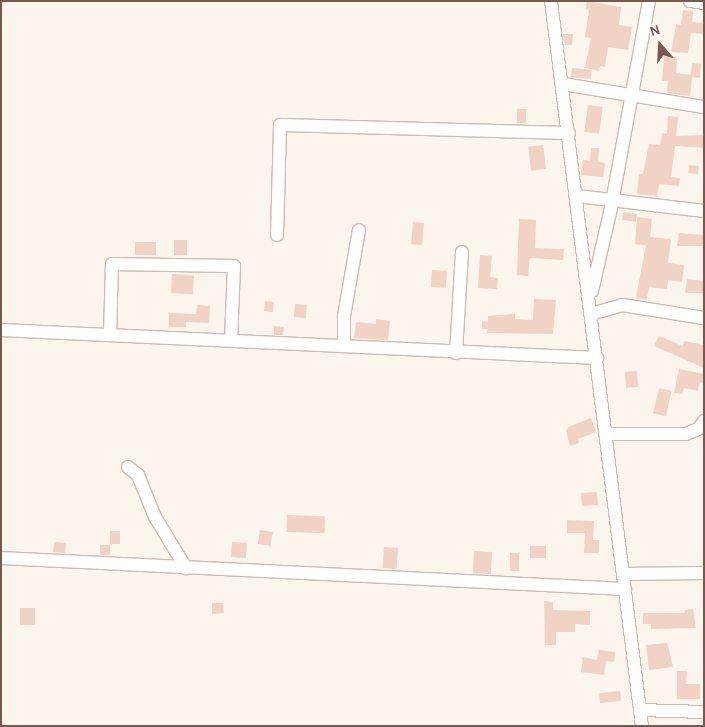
<!DOCTYPE html>
<html>
<head>
<meta charset="utf-8">
<style>
	body { margin:0 }
	#map { position:relative; width:705px; height:727px; overflow:hidden; background:#fcf5ec; font-family:"Alegreya Sans",sans-serif }
	div>[style] { position:absolute }
	.building>* { inset:0; background:#f0d3c5; transform-origin:0 0 }
	.roads { filter:drop-shadow(1px 0 #cebcb1) drop-shadow(-1px 0 #cebcb1) drop-shadow(0 1px #cebcb1) drop-shadow(0 -1px #cebcb1) }
	.minor>* { height:12px; margin:-6px; padding:0 6px; transform-origin:6px; border-radius:6px; background:#fff }
	span { translate:-50% -50%; white-space:nowrap; text-align:center; line-height:1.15; -webkit-text-stroke:4.5px #fef9f3; paint-order:stroke }
	.frame { position:absolute; inset:0; border:2px solid #775a4f; pointer-events:none }
	.north { position:absolute; left:635px; top:20px; width:50px; height:50px; -webkit-text-stroke:4px #fef9f3; paint-order:stroke; rotate:341deg; font-size:14px; font-weight:700; line-height:20px; text-align:center; color:#775a4f }
	.north::after { content:''; display:block; margin:auto; width:18px; height:22px; background:#775a4f; clip-path:polygon(50% 0,100% 100%,50% 72%,0 100%) }
</style>
</head>
<body>
<div id="map">
	<div class="building">
		<div style="clip-path:polygon(587px 1px,621px 7px,619px 25px,632px 27px,628px 50px,608px 47px,605px 67px,600px 66px,599px 71px,585px 68px,591px 38px,585px 37px,589px 10px,586px 9px)"></div>
		<div style="clip-path:polygon(683px 10px,693px 11px,692px 22px,704px 23px,704px 34px,691px 33px,688px 53px,671px 52px,676px 24px,681px 25px)"></div>
		<div style="clip-path:polygon(563px 34px,573px 34px,572px 45px,565px 45px)"></div>
		<div style="clip-path:polygon(664px 56px,677px 57px,676px 73px,691px 75px,692px 63px,701px 64px,700px 78px,692px 77px,690px 96px,667px 93px,668px 81px,662px 81px)"></div>
		<div style="left:572px;top:68px;width:20px;height:9px;rotate:6deg"></div>
		<div style="left:588px;top:105px;width:15px;height:27px;rotate:8deg"></div>
		<div style="left:517px;top:109px;width:9px;height:14px"></div>
		<div style="clip-path:polygon(668px 116px,678px 117px,676px 136px,704px 135px,704px 148px,675px 146px,671px 177px,680px 178px,679px 186px,659px 184px,657px 196px,637px 194px,639px 174px,643px 174px,649px 144px,660px 145px,662px 133px,667px 134px)"></div>
		<div style="left:543px;top:145px;width:24px;height:15px;rotate:83deg"></div>
		<div style="clip-path:polygon(591px 148px,599px 148px,598px 162px,605px 163px,603px 177px,581px 175px,583px 160px,590px 161px)"></div>
		<div style="left:689px;top:165px;width:10px;height:8px;rotate:6deg"></div>
		<div style="left:623px;top:212px;width:14px;height:8px;rotate:8deg"></div>
		<div style="clip-path:polygon(637px 217px,652px 219px,650px 237px,671px 239px,668px 263px,684px 265px,682px 282px,668px 280px,667px 289px,649px 287px,647px 299px,636px 298px,646px 245px,635px 244px)"></div>
		<div style="clip-path:polygon(519px 219px,536px 220px,535px 248px,564px 249px,563px 260px,530px 258px,528px 276px,517px 275px)"></div>
		<div style="left:413px;top:222px;width:11px;height:22px;rotate:5deg"></div>
		<div style="clip-path:polygon(679px 233px,704px 235px,704px 246px,677px 246px)"></div>
		<div style="left:174px;top:240px;width:13px;height:15px"></div>
		<div style="left:135px;top:242px;width:21px;height:13px"></div>
		<div style="clip-path:polygon(480px 255px,492px 256px,490px 277px,498px 278px,497px 289px,478px 288px)"></div>
		<div style="left:432px;top:270px;width:15px;height:17px;rotate:4deg"></div>
		<div style="left:172px;top:274px;width:22px;height:19px;rotate:3deg"></div>
		<div style="clip-path:polygon(687px 279px,704px 281px,704px 293px,685px 293px)"></div>
		<div style="clip-path:polygon(534px 299px,556px 300px,553px 334px,487px 333px,488px 329px,482px 329px,482px 321px,488px 322px,488px 316px,515px 314px,515px 319px,533px 320px)"></div>
		<div style="left:265px;top:301px;width:9px;height:10px;rotate:6deg"></div>
		<div style="left:295px;top:304px;width:12px;height:13px;rotate:5deg"></div>
		<div style="clip-path:polygon(197px 305px,210px 306px,209px 323px,186px 322px,186px 327px,169px 327px,169px 313px,196px 314px)"></div>
		<div style="clip-path:polygon(376px 319px,390px 321px,388px 340px,354px 338px,356px 322px,376px 324px)"></div>
		<div style="clip-path:polygon(274px 326px,284px 327px,283px 335px,274px 335px)"></div>
		<div style="clip-path:polygon(659px 336px,683px 346px,684px 341px,704px 345px,704px 368px,654px 346px)"></div>
		<div style="clip-path:polygon(679px 369px,704px 374px,704px 383px,700px 382px,698px 391px,684px 388px,682px 394px,674px 393px)"></div>
		<div style="left:637px;top:371px;width:16px;height:12px;rotate:86deg"></div>
		<div style="left:659px;top:388px;width:13px;height:26px;rotate:13deg"></div>
		<div style="clip-path:polygon(591px 418px,596px 432px,578px 439px,579px 443px,570px 446px,566px 431px,568px 427px)"></div>
		<div style="left:597px;top:492px;width:13px;height:16px;rotate:86deg"></div>
		<div style="left:287px;top:515px;width:38px;height:17px;rotate:2deg"></div>
		<div style="clip-path:polygon(567px 520px,594px 521px,593px 540px,599px 540px,599px 553px,584px 553px,585px 533px,567px 533px)"></div>
		<div style="left:260px;top:530px;width:13px;height:14px;rotate:9deg"></div>
		<div style="left:110px;top:531px;width:10px;height:13px"></div>
		<div style="left:54px;top:542px;width:12px;height:10px;rotate:5deg"></div>
		<div style="left:232px;top:542px;width:15px;height:15px;rotate:4deg"></div>
		<div style="left:100px;top:545px;width:10px;height:10px"></div>
		<div style="left:530px;top:546px;width:16px;height:12px"></div>
		<div style="left:384px;top:547px;width:14px;height:21px;rotate:4deg"></div>
		<div style="left:474px;top:551px;width:18px;height:22px;rotate:3deg"></div>
		<div style="left:510px;top:553px;width:9px;height:18px"></div>
		<div style="clip-path:polygon(544px 601px,553px 602px,553px 610px,590px 611px,590px 625px,575px 624px,575px 632px,556px 632px,556px 645px,545px 645px)"></div>
		<div style="clip-path:polygon(212px 603px,223px 603px,224px 613px,212px 614px)"></div>
		<div style="left:20px;top:608px;width:15px;height:17px"></div>
		<div style="clip-path:polygon(693px 609px,696px 628px,651px 629px,651px 624px,643px 624px,643px 613px,685px 613px,685px 610px)"></div>
		<div style="clip-path:polygon(667px 643px,673px 667px,649px 670px,646px 645px)"></div>
		<div style="clip-path:polygon(599px 650px,615px 652px,614px 662px,606px 661px,604px 675px,581px 672px,583px 657px,597px 660px)"></div>
		<div style="clip-path:polygon(677px 671px,687px 671px,686px 684px,700px 684px,700px 699px,677px 699px)"></div>
		<div style="left:620px;top:691px;width:10px;height:21px;rotate:84deg"></div>
	</div>
	<div class="roads">
		<div class="minor">
			<div style="left:551px;top:1px;width:731px;rotate:82.85deg"></div>
			<div style="left:690px;top:1px;width:14px;rotate:8deg"></div>
			<div style="left:563px;top:84px;width:143px;rotate:9.3deg"></div>
			<div style="left:577px;top:196px;width:128px;rotate:6.7deg"></div>
			<div style="left:277px;top:235px;width:110px;rotate:-88.4deg"></div>
			<div style="left:280px;top:125px;width:289px;rotate:1.6deg"></div>
			<div style="left:592px;top:291px;width:85px;rotate:-77.1deg"></div>
			<div style="left:611px;top:208px;width:210px;rotate:-79.6deg"></div>
			<div style="left:591px;top:314px;width:32px;rotate:-16deg"></div>
			<div style="left:622px;top:305px;width:83px;rotate:9deg"></div>
			<div style="left:1px;top:330px;width:597px;rotate:2.69deg"></div>
			<div style="left:110px;top:335px;width:71px;rotate:-88.4deg"></div>
			<div style="left:112px;top:264px;width:122px;rotate:0.9deg"></div>
			<div style="left:234px;top:266px;width:74px;rotate:92.3deg"></div>
			<div style="left:344px;top:346px;width:30px;rotate:-90deg"></div>
			<div style="left:344px;top:316px;width:87px;rotate:-80.1deg"></div>
			<div style="left:456px;top:353px;width:101px;rotate:-86.6deg"></div>
			<div style="left:606px;top:434px;width:80px"></div>
			<div style="left:686px;top:434px;width:13px;rotate:-23deg"></div>
			<div style="left:698px;top:429px;width:10px;rotate:-53deg"></div>
			<div style="left:128px;top:467px;width:13px;rotate:39deg"></div>
			<div style="left:138px;top:475px;width:45px;rotate:68deg"></div>
			<div style="left:155px;top:517px;width:60px;rotate:58.7deg"></div>
			<div style="left:1px;top:558px;width:625px;rotate:2.84deg"></div>
			<div style="left:623px;top:574px;width:81px;rotate:-0.7deg"></div>
			<div style="left:640px;top:710px;width:64px;rotate:1.8deg"></div>
		</div>
	</div>
	<div class="frame"></div>
	<div class="north">N</div>
</div>
</body>
</html>
